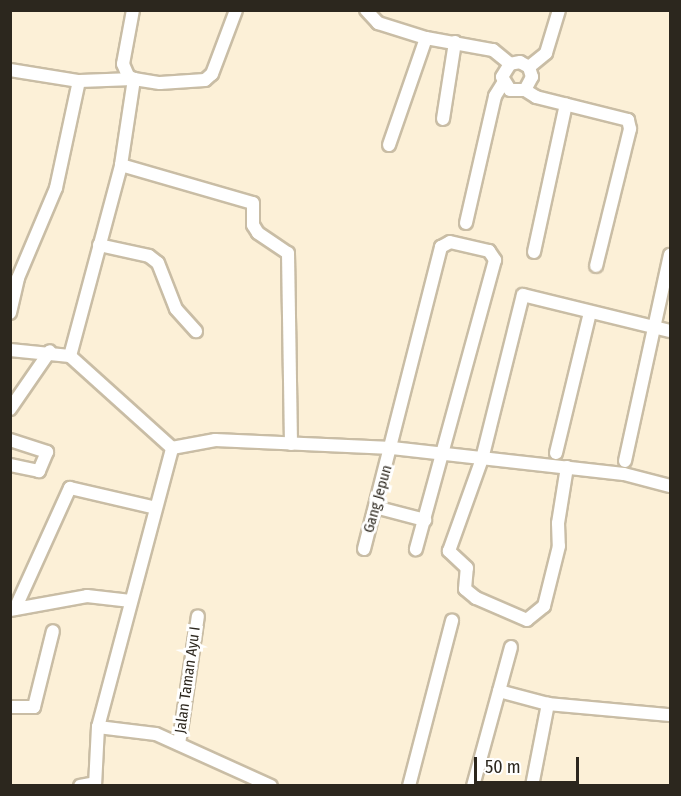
<!DOCTYPE html>
<html>
<head>
<meta charset="utf-8">
<style>
	body { margin:0 }
	#map { position:relative; width:681px; height:796px; overflow:hidden; background:#fcf0d7; font-family:"Fira Sans Condensed",sans-serif }
	div>[style] { position:absolute }
	.roads { filter:drop-shadow(2px 0 #c9bda5) drop-shadow(-2px 0 #c9bda5) drop-shadow(0 2px #c9bda5) drop-shadow(0 -2px #c9bda5) }
	.street>* { height:12px; margin:-6px; padding:0 6px; transform-origin:6px; border-radius:6px; background:#fff }
	span { translate:-50% -50%; white-space:nowrap; text-align:center; line-height:1.15; -webkit-text-stroke:6px #fff; paint-order:stroke }
	.street-label { font-size:15px; color:#2c271e }
	.frame { position:absolute; inset:0; border:12px solid #2c271e; pointer-events:none }
	.scale { position:absolute; left:474px; top:757px; width:105px; height:27px; box-sizing:border-box; border:3px solid #2c271e; border-top:0; padding-left:8px; font-size:18px; line-height:21px; white-space:nowrap; color:#2c271e; -webkit-text-stroke:4px #fff; paint-order:stroke }
</style>
</head>
<body>
<div id="map">
	<div class="roads">
		<div class="street">
			<div style="left:133px;top:10px;width:55px;rotate:100.5deg"></div>
			<div style="left:123px;top:64px;width:13px;rotate:67deg"></div>
			<div style="left:128px;top:76px;width:7px;rotate:27deg"></div>
			<div style="left:366px;top:10px;width:18px;rotate:47deg"></div>
			<div style="left:378px;top:23px;width:50px;rotate:17.4deg"></div>
			<div style="left:426px;top:38px;width:68px;rotate:10.2deg"></div>
			<div style="left:493px;top:50px;width:22px;rotate:39deg"></div>
			<div style="left:529px;top:67px;width:22px;rotate:-39deg"></div>
			<div style="left:546px;top:53px;width:45px;rotate:-73.2deg"></div>
			<div style="left:10px;top:70px;width:70px;rotate:9.1deg"></div>
			<div style="left:525px;top:90px;width:15px;rotate:-62deg"></div>
			<div style="left:532px;top:77px;width:10px;rotate:-107deg"></div>
			<div style="left:529px;top:67px;width:10px;rotate:-151deg"></div>
			<div style="left:520px;top:62px;width:10px;rotate:169deg"></div>
			<div style="left:510px;top:64px;width:15px;rotate:122deg"></div>
			<div style="left:502px;top:77px;width:15px;rotate:58deg"></div>
			<div style="left:510px;top:90px;width:15px"></div>
			<div style="left:525px;top:90px;width:13px;rotate:32deg"></div>
			<div style="left:536px;top:97px;width:95px;rotate:14deg"></div>
			<div style="left:628px;top:120px;width:9px;rotate:77deg"></div>
			<div style="left:630px;top:129px;width:141px;rotate:103.9deg"></div>
			<div style="left:443px;top:119px;width:78px;rotate:-81.1deg"></div>
			<div style="left:389px;top:145px;width:113px;rotate:-70.9deg"></div>
			<div style="left:121px;top:165px;width:137px;rotate:16.1deg"></div>
			<div style="left:253px;top:203px;width:22px;rotate:90deg"></div>
			<div style="left:253px;top:225px;width:9px;rotate:58deg"></div>
			<div style="left:258px;top:233px;width:36px;rotate:34deg"></div>
			<div style="left:288px;top:253px;width:191px;rotate:89.1deg"></div>
			<div style="left:466px;top:223px;width:130px;rotate:-77.1deg"></div>
			<div style="left:495px;top:96px;width:15px;rotate:-58deg"></div>
			<div style="left:99px;top:245px;width:51px;rotate:12.4deg"></div>
			<div style="left:149px;top:256px;width:11px;rotate:38deg"></div>
			<div style="left:158px;top:263px;width:49px;rotate:68.6deg"></div>
			<div style="left:176px;top:309px;width:30px;rotate:48deg"></div>
			<div style="left:534px;top:252px;width:151px;rotate:-77.8deg"></div>
			<div style="left:10px;top:313px;width:36px;rotate:-77deg"></div>
			<div style="left:18px;top:278px;width:98px;rotate:-67.1deg"></div>
			<div style="left:56px;top:188px;width:109px;rotate:-77.9deg"></div>
			<div style="left:79px;top:81px;width:55px;rotate:-2.1deg"></div>
			<div style="left:10px;top:350px;width:60px;rotate:5.7deg"></div>
			<div style="left:70px;top:356px;width:137px;rotate:42deg"></div>
			<div style="left:70px;top:356px;width:198px;rotate:-75deg"></div>
			<div style="left:121px;top:165px;width:87px;rotate:-81.4deg"></div>
			<div style="left:134px;top:79px;width:26px;rotate:9deg"></div>
			<div style="left:160px;top:83px;width:45px;rotate:-3.8deg"></div>
			<div style="left:205px;top:80px;width:9px;rotate:-41deg"></div>
			<div style="left:212px;top:74px;width:68px;rotate:-69.4deg"></div>
			<div style="left:10px;top:409px;width:70px;rotate:-55.4deg"></div>
			<div style="left:10px;top:440px;width:39px;rotate:18deg"></div>
			<div style="left:47px;top:452px;width:21px;rotate:113deg"></div>
			<div style="left:39px;top:471px;width:30px;rotate:-168deg"></div>
			<div style="left:556px;top:453px;width:145px;rotate:-76.4deg"></div>
			<div style="left:625px;top:461px;width:211px;rotate:-77.7deg"></div>
			<div style="left:567px;top:467px;width:57px;rotate:99.1deg"></div>
			<div style="left:558px;top:523px;width:23px;rotate:88deg"></div>
			<div style="left:559px;top:546px;width:62px;rotate:104deg"></div>
			<div style="left:544px;top:606px;width:22px;rotate:141deg"></div>
			<div style="left:527px;top:620px;width:56px;rotate:-156.7deg"></div>
			<div style="left:476px;top:598px;width:14px;rotate:-141deg"></div>
			<div style="left:465px;top:589px;width:21px;rotate:-85deg"></div>
			<div style="left:467px;top:568px;width:25px;rotate:-137deg"></div>
			<div style="left:449px;top:551px;width:98px;rotate:-70.3deg"></div>
			<div style="left:482px;top:459px;width:169px;rotate:-76deg"></div>
			<div style="left:523px;top:295px;width:151px;rotate:13.8deg"></div>
			<div style="left:375px;top:507px;width:52px;rotate:14.6deg"></div>
			<div style="left:364px;top:549px;width:312px;rotate:-75.7deg"></div>
			<div style="left:441px;top:247px;width:10px;rotate:-29deg"></div>
			<div style="left:450px;top:242px;width:40px;rotate:13deg"></div>
			<div style="left:489px;top:251px;width:11px;rotate:56deg"></div>
			<div style="left:495px;top:260px;width:300px;rotate:105.3deg"></div>
			<div style="left:15px;top:609px;width:133px;rotate:-65.6deg"></div>
			<div style="left:70px;top:488px;width:88px;rotate:13.1deg"></div>
			<div style="left:10px;top:610px;width:78px;rotate:-10.3deg"></div>
			<div style="left:87px;top:596px;width:44px;rotate:6.5deg"></div>
			<div style="left:499px;top:691px;width:51px;rotate:14.9deg"></div>
			<div style="left:548px;top:704px;width:122px;rotate:5.2deg"></div>
			<div style="left:10px;top:707px;width:24px"></div>
			<div style="left:34px;top:707px;width:78px;rotate:-76deg"></div>
			<div style="left:98px;top:727px;width:58px;rotate:6.9deg"></div>
			<div style="left:156px;top:734px;width:126px;rotate:24.3deg"></div>
			<div style="left:179px;top:744px;width:129px;rotate:-81.6deg"></div>
			<div style="left:80px;top:786px;width:15px;rotate:-11deg"></div>
			<div style="left:95px;top:786px;width:59px;rotate:-87.1deg"></div>
			<div style="left:98px;top:727px;width:289px;rotate:-75.1deg"></div>
			<div style="left:172px;top:448px;width:44px;rotate:-10.5deg"></div>
			<div style="left:215px;top:440px;width:177px;rotate:2.6deg"></div>
			<div style="left:392px;top:448px;width:233px;rotate:6.4deg"></div>
			<div style="left:624px;top:474px;width:48px;rotate:14.6deg"></div>
			<div style="left:409px;top:786px;width:171px;rotate:-75.4deg"></div>
			<div style="left:473px;top:786px;width:144px;rotate:-74.7deg"></div>
			<div style="left:532px;top:786px;width:84px;rotate:-79deg"></div>
		</div>
	</div>
	<div class="street-label">
		<span style="left:378px;top:499px;rotate:-74deg">Gang Jepun</span>
		<span style="left:188px;top:680px;rotate:-82deg">Jalan Taman Ayu I</span>
	</div>
	<div class="frame"></div>
	<div class="scale">50 m</div>
</div>
</body>
</html>
